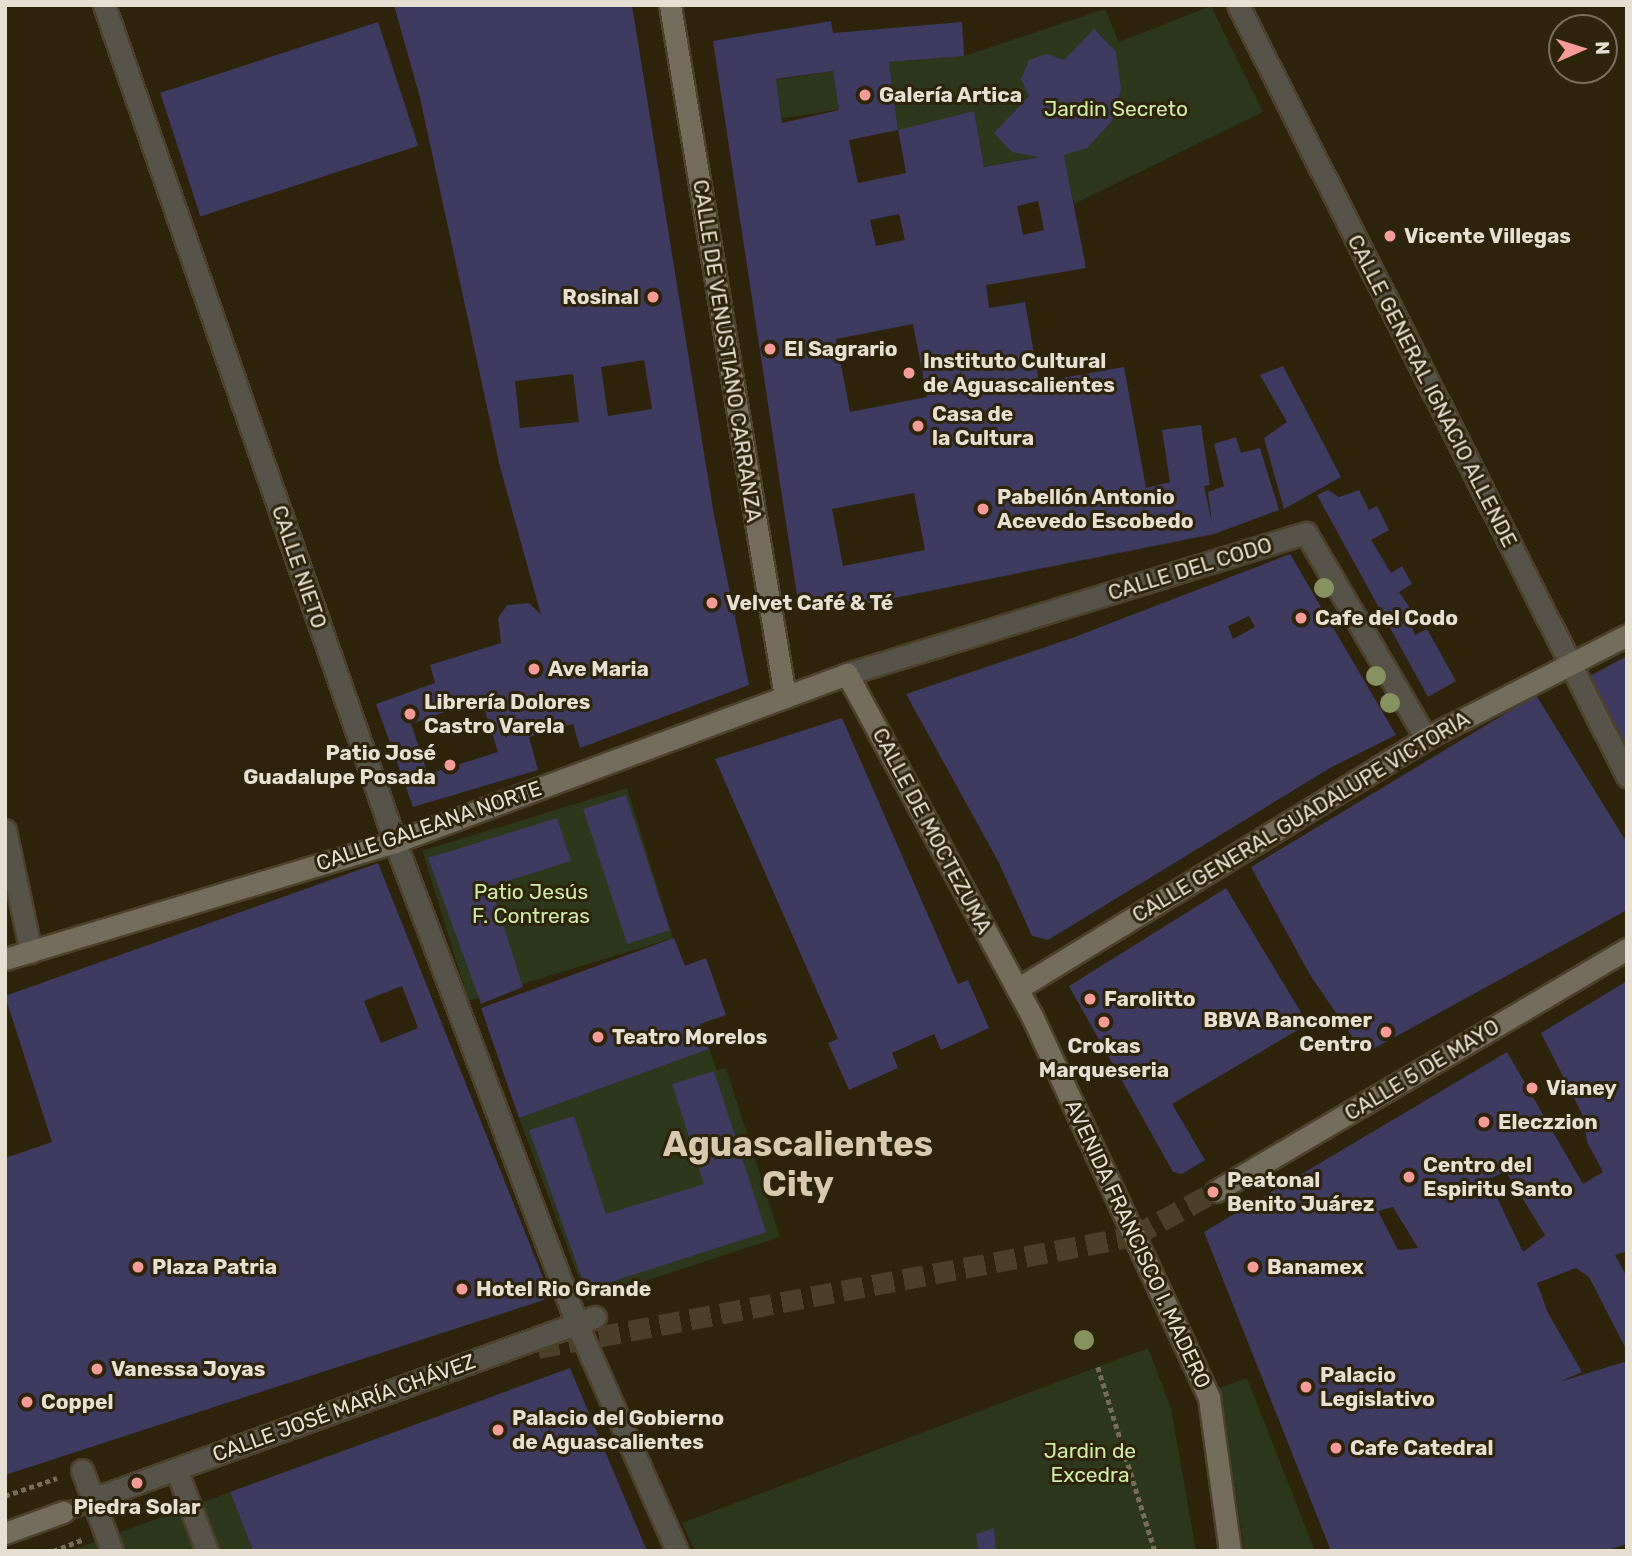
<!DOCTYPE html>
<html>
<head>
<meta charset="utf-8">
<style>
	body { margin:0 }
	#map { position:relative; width:1632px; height:1556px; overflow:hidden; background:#2e230b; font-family:Rubik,sans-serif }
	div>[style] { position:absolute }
	.green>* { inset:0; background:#2c371b; transform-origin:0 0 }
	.building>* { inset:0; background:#3e3a60; transform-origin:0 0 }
	.secondary-tunnel>* { height:21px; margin-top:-10.5px; transform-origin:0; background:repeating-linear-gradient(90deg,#4a3f29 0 21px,transparent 0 31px) }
	.path>* { height:4.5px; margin-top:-2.25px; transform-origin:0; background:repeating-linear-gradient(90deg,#766d59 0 5px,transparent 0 8.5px) }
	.roads { filter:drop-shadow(2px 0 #4c412b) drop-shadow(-2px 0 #4c412b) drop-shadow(0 2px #4c412b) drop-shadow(0 -2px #4c412b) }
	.street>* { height:21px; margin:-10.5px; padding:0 10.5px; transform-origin:10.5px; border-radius:10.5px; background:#585348 }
	.secondary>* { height:21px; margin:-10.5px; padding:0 10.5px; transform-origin:10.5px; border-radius:10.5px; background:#756d5c }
	.trees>* { width:20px; height:20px; margin:-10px; border-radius:50%; background:#879261 }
	.dots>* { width:19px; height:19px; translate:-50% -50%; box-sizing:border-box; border:4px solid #2e230b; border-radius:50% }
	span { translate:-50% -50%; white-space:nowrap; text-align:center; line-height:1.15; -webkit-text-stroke:6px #2e230b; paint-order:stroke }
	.poi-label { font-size:21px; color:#e7e0d2; font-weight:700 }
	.left { translate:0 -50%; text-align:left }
	.right { translate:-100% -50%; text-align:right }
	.park-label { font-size:21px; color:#cfeca7 }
	.street-label { font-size:21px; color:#e7e0d2 }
	.town-label { font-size:35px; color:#d7c9ad; font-weight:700 }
	.frame { position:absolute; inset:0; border:7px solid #e7e0d2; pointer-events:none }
	.north { position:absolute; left:1548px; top:14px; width:70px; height:70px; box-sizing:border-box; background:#2e230b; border:2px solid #786f5b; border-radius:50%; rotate:87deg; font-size:19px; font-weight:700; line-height:28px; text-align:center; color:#e7e0d2 }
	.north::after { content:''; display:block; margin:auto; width:24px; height:32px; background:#f59b98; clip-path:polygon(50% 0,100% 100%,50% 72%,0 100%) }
</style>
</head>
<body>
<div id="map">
	<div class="green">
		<div style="clip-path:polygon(1211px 6px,1263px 112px,1074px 204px,1063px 152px,984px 167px,974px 112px,898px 130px,889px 62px,964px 56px,1105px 9px,1119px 42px)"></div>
		<div style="left:833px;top:71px;width:39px;height:58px;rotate:81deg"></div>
		<div style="left:627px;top:788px;width:157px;height:214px;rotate:73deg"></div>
		<div style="clip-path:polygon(709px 1049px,717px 1070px,726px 1068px,780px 1237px,587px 1300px,519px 1118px)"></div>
		<div style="clip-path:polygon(1148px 1348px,1171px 1408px,1196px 1551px,695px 1551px,682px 1523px)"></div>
		<div style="clip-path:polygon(1247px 1378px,1315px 1551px,1244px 1551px,1220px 1388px)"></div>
		<div style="clip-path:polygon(230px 1492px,253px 1551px,72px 1550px)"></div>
	</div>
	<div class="building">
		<div style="clip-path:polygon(evenodd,394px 5px,632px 5px,714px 515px,749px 685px,580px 748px,573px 724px,529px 737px,538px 770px,413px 807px,376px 704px,435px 683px,430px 665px,501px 643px,498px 618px,507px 605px,529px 603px,541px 615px,500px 467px,420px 98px,394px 5px,644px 360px,652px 409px,608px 416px,601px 367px,644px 360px,394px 5px,573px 374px,579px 422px,520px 428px,515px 381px,573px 374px,394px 5px,481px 699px,498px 752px,428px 774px,411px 724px,481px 699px)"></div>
		<div style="clip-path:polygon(evenodd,831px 21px,833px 33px,962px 22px,964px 56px,889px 62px,898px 130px,849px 140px,858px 183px,906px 173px,898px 130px,974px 111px,984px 167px,1039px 157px,1012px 152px,994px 133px,1029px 96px,1021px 79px,1029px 60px,1046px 54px,1064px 60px,1094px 29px,1116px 52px,1121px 89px,1111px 122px,1087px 148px,1064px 155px,1086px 268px,986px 285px,989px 308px,1025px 302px,1039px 382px,1124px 367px,1146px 488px,1170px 482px,1162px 430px,1201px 425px,1210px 485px,1204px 486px,1212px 523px,1208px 492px,1224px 486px,1214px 444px,1236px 437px,1241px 453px,1260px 448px,1279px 510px,1214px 534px,819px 613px,798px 602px,713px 41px,831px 21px,833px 71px,839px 110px,782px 123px,776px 79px,833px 71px,831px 21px,1038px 201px,1044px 230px,1023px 235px,1017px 206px,1038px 201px,831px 21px,899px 214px,905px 240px,876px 246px,870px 220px,899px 214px,831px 21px,913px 324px,927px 397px,850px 412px,836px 339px,913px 324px,831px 21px,914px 493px,925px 550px,843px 566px,832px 509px,914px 493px)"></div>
		<div style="left:378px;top:22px;width:130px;height:229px;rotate:72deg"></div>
		<div style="clip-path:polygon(1283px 366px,1341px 477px,1284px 509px,1264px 438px,1287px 422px,1260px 375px)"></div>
		<div style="clip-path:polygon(1328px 490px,1339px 497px,1359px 490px,1369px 510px,1377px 506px,1389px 530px,1371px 540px,1391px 573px,1402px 566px,1412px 584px,1399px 592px,1417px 618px,1411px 624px,1415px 635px,1427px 629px,1456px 681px,1428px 697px,1317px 495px)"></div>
		<div style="clip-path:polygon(evenodd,1290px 554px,1396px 735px,1330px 768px,1048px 940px,1032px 936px,998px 861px,906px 694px,1072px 638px,1290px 554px,1249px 616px,1255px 627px,1233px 639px,1228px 626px,1249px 616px)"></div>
		<div style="clip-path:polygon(1627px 656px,1627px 751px,1586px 678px)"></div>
		<div style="clip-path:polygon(1536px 695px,1627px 843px,1627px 910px,1364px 1054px,1310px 975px,1251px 867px)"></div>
		<div style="clip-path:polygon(842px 718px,958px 984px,968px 980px,989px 1028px,941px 1050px,934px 1034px,892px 1053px,898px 1068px,849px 1090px,828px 1043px,838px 1039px,715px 759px)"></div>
		<div style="left:626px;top:795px;width:142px;height:45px;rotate:72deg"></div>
		<div style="clip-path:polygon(557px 818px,571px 861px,491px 886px,523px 987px,481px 1004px,428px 858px)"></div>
		<div style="clip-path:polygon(evenodd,378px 863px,548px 1290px,544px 1300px,5px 1475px,5px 1158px,52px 1142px,5px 996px,378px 863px,402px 986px,418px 1028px,381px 1043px,364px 1001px,402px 986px)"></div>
		<div style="clip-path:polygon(1226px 888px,1308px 1024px,1172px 1104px,1205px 1160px,1182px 1174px,1173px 1172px,1069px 986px)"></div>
		<div style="clip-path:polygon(674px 938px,685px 966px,706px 958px,726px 1015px,700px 1024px,709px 1049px,519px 1118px,481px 1008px)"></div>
		<div style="clip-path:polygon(evenodd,1627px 981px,1627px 1251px,1615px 1255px,1627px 1277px,1627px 1351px,1589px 1277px,1576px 1268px,1537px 1283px,1548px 1313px,1582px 1372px,1559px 1382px,1624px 1362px,1627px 1368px,1627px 1544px,1605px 1551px,1331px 1551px,1204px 1232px,1507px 1052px,1583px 1184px,1603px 1172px,1587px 1142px,1583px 1116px,1541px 1033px,1627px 981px,1506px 1172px,1545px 1235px,1523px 1252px,1488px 1179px,1506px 1172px,1627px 981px,1393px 1207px,1418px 1248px,1398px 1250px,1378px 1211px,1393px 1207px)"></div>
		<div style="clip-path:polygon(714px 1071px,766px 1232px,586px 1290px,529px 1130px,574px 1116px,606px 1214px,704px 1184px,672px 1084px)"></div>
		<div style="clip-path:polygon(570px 1368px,647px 1551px,253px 1551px,230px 1492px)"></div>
		<div style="clip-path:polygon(994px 1528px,996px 1551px,978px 1551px,976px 1534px)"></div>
	</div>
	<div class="secondary-tunnel">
		<div style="left:538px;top:1348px;width:606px;rotate:-10.64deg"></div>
		<div style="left:1134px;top:1236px;width:94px;rotate:-28.8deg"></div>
		<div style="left:63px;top:1512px;width:51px;rotate:-18.4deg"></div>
	</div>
	<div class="path">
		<div style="left:1098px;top:1367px;width:193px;rotate:72.8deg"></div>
		<div style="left:5px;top:1496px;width:55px;rotate:-19.1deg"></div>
		<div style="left:53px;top:1551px;width:31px;rotate:-21deg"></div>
	</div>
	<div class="roads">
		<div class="street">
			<div style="left:104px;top:5px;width:886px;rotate:70.83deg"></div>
			<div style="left:395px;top:842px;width:515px;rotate:69.31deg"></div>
			<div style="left:577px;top:1324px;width:248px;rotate:66.2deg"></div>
			<div style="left:1238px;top:5px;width:864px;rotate:63.23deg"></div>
			<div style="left:847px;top:674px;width:480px;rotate:-17.1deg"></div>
			<div style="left:1306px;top:533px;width:238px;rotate:59.7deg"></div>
			<div style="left:5px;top:830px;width:125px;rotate:78deg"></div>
			<div style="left:176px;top:1469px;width:88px;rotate:69.3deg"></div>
			<div style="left:82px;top:1470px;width:86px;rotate:69.7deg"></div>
			<div style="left:93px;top:1499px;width:534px;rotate:-19.93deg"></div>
		</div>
		<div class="secondary">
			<div style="left:670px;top:5px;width:701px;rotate:80.56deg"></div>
			<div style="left:5px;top:959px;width:407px;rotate:-16.7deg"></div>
			<div style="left:395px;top:842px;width:482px;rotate:-20.4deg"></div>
			<div style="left:847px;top:674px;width:389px;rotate:61.6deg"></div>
			<div style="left:1032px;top:1016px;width:421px;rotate:65.1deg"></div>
			<div style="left:1209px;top:1398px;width:154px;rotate:82.2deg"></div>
			<div style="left:1017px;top:989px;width:480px;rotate:-31.5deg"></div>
			<div style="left:1426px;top:738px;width:226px;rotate:-27.1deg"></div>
			<div style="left:1216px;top:1191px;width:477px;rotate:-30.5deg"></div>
			<div style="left:5px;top:1533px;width:62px;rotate:-19.9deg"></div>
		</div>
	</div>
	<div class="trees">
		<div style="left:1324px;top:588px"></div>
		<div style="left:1376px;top:676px"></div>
		<div style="left:1390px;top:703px"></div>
		<div style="left:1084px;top:1340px"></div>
	</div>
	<div class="dots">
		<div style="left:865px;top:95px;background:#f59b98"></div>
		<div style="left:1390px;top:236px;background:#f59b98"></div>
		<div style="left:653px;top:297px;background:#f59b98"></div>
		<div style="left:770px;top:349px;background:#f59b98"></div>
		<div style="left:909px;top:373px;background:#f59b98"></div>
		<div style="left:918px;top:426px;background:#f59b98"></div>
		<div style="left:983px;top:509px;background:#f59b98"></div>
		<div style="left:712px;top:603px;background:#f59b98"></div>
		<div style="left:1301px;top:618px;background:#f59b98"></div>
		<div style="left:534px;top:669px;background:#f59b98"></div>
		<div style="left:410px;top:714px;background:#f59b98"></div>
		<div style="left:450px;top:765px;background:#f59b98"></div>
		<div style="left:1090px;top:999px;background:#f59b98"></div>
		<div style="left:1104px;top:1022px;background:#f59b98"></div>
		<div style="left:1386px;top:1032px;background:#f59b98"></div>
		<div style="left:598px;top:1037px;background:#f59b98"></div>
		<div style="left:1532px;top:1088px;background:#f59b98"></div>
		<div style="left:1484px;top:1122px;background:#f59b98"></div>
		<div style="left:1409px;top:1177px;background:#f59b98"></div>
		<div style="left:1213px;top:1192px;background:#f59b98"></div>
		<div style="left:138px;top:1267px;background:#f59b98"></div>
		<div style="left:1253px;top:1267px;background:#f59b98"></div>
		<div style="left:462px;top:1289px;background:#f59b98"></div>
		<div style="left:97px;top:1369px;background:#f59b98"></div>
		<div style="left:1306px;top:1387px;background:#f59b98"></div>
		<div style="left:27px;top:1402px;background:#f59b98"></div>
		<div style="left:498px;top:1430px;background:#f59b98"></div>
		<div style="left:1336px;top:1448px;background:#f59b98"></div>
		<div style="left:137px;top:1483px;background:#f59b98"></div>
	</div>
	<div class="poi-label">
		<span class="left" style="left:879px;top:95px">Galería Artica</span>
		<span class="left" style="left:1404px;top:236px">Vicente Villegas</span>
		<span class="right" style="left:639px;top:297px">Rosinal</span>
		<span class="left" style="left:784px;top:349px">El Sagrario</span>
		<span class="left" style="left:923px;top:373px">Instituto Cultural<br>de Aguascalientes</span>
		<span class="left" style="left:932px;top:426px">Casa de<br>la Cultura</span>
		<span class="left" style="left:997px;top:509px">Pabellón Antonio<br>Acevedo Escobedo</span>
		<span class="left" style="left:726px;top:603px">Velvet Café &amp; Té</span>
		<span class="left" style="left:1315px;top:618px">Cafe del Codo</span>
		<span class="left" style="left:548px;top:669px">Ave Maria</span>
		<span class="left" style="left:424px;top:714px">Librería Dolores<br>Castro Varela</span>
		<span class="right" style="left:436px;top:765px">Patio José<br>Guadalupe Posada</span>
		<span class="left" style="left:1104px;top:999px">Farolitto</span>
		<span class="right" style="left:1372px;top:1032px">BBVA Bancomer<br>Centro</span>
		<span class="left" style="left:612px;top:1037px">Teatro Morelos</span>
		<span style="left:1104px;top:1058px">Crokas<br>Marqueseria</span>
		<span class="left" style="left:1546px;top:1088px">Vianey</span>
		<span class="left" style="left:1498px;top:1122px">Eleczzion</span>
		<span class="left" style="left:1423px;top:1177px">Centro del<br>Espiritu Santo</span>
		<span class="left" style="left:1227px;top:1192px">Peatonal<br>Benito Juárez</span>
		<span class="left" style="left:152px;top:1267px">Plaza Patria</span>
		<span class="left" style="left:1267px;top:1267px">Banamex</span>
		<span class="left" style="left:476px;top:1289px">Hotel Rio Grande</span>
		<span class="left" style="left:111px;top:1369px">Vanessa Joyas</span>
		<span class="left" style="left:1320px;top:1387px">Palacio<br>Legislativo</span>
		<span class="left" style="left:41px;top:1402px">Coppel</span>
		<span class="left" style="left:512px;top:1430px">Palacio del Gobierno<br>de Aguascalientes</span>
		<span class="left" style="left:1350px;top:1448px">Cafe Catedral</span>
		<span style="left:137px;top:1507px">Piedra Solar</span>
	</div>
	<div class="park-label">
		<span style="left:1116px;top:109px">Jardin Secreto</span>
		<span style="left:531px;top:904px">Patio Jesús<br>F. Contreras</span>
		<span style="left:1090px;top:1463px">Jardin de<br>Excedra</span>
	</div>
	<div class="street-label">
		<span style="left:727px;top:351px;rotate:81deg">CALLE DE VENUSTIANO CARRANZA</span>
		<span style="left:1432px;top:391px;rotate:63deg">CALLE GENERAL IGNACIO ALLENDE</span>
		<span style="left:299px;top:567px;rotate:71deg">CALLE NIETO</span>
		<span style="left:1190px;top:569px;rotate:-17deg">CALLE DEL CODO</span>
		<span style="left:1301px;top:817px;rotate:-31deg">CALLE GENERAL GUADALUPE VICTORIA</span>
		<span style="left:429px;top:826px;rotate:-19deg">CALLE GALEANA NORTE</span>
		<span style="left:932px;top:831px;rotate:62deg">CALLE DE MOCTEZUMA</span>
		<span style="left:1422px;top:1070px;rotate:-31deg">CALLE 5 DE MAYO</span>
		<span style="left:1138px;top:1244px;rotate:65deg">AVENIDA FRANCISCO I. MADERO</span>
		<span style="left:344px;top:1408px;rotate:-20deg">CALLE JOSÉ MARÍA CHÁVEZ</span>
	</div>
	<div class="town-label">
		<span style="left:798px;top:1164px">Aguascalientes<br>City</span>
	</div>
	<div class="frame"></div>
	<div class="north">N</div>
</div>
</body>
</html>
